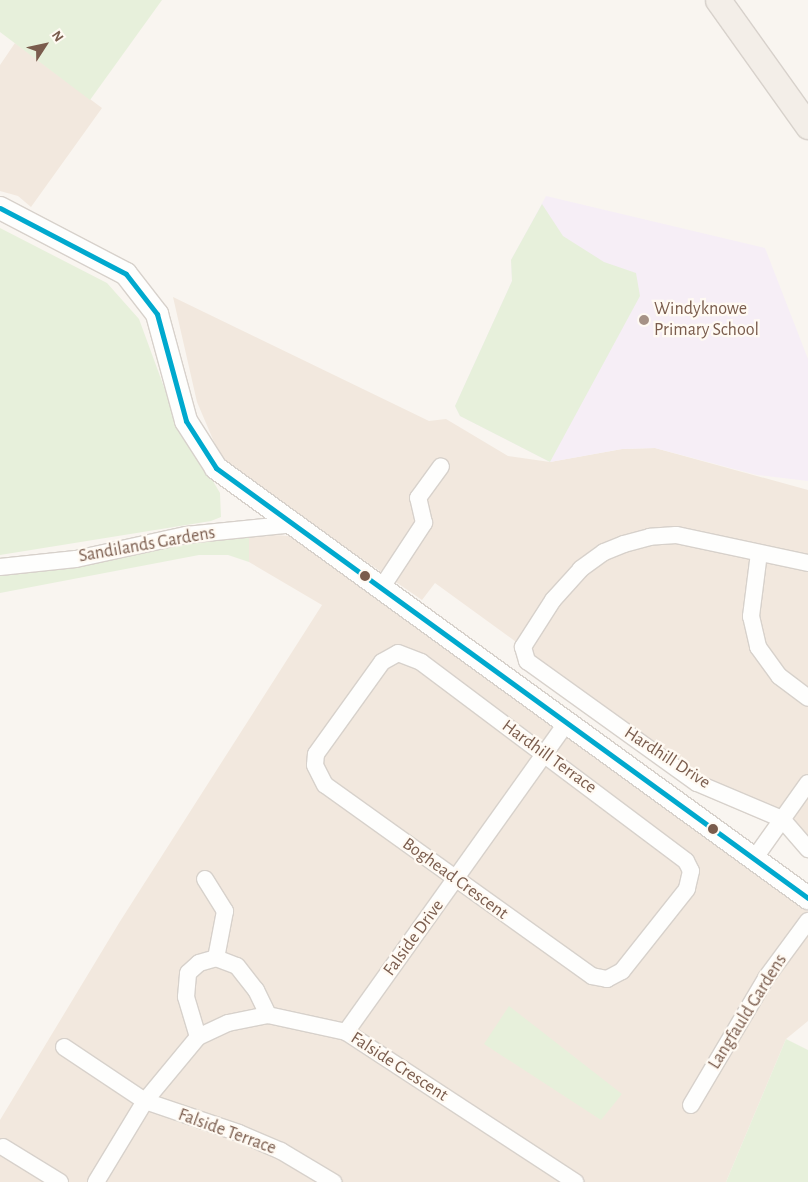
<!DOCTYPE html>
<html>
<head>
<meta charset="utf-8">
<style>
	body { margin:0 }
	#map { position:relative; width:808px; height:1182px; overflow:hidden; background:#f9f5f0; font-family:"Alegreya Sans",sans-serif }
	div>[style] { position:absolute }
	.residential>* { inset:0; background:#f2e8de }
	.education>* { inset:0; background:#f6eef6 }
	.green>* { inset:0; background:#e7f0db }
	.roads { filter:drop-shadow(1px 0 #d7d1cb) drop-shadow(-1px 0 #d7d1cb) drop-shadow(0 1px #d7d1cb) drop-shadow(0 -1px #d7d1cb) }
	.minor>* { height:16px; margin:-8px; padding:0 8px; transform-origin:8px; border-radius:8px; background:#fefefd }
	.secondary>* { height:22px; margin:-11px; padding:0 11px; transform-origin:11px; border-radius:11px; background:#fefefd }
	.primary>* { height:25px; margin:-12.5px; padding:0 12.5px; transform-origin:12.5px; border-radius:12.5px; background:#f3eee8 }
	.bus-1>* { height:5px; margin:-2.5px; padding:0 2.5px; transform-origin:2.5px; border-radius:2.5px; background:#00a9ce }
	.dots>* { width:14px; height:14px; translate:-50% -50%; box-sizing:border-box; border:2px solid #fffaf3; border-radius:50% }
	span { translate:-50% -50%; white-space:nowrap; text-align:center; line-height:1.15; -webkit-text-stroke:4.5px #fffaf3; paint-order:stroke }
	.poi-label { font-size:18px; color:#7a5c4d }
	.left { translate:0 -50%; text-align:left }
	.street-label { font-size:18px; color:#7a5c4d }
	.north { position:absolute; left:20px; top:20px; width:50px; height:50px; -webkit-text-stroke:4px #fffaf3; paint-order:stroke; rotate:55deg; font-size:14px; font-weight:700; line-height:20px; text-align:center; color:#7a5c4d }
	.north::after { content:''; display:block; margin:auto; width:18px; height:22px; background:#7a5c4d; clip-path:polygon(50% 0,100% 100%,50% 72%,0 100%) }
</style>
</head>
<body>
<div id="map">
	<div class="residential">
		<div style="clip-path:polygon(15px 43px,102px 108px,31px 207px,18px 196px,0 191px,0 65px)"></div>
		<div style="clip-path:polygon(173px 297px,429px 421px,446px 419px,508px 456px,550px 462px,622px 449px,655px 448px,808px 490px,808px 849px,782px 819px,697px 783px,527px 661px,523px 647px,435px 583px,422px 600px,223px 463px,197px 402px)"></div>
		<div style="clip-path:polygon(249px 533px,289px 536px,341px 569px,808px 912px,808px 1021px,786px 1039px,726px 1182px,0 1182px,0 1120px,119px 923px,322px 605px,249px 562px)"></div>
	</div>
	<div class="education">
		<div style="clip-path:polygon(546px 196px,765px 248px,808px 359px,808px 481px,757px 475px,655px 448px,622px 449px,550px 462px,460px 416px,455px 406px,512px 281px,511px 260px)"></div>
	</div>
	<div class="green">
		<div style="clip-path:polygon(0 0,162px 0,90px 100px,0 32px)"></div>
		<div style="clip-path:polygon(542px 204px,563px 236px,604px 262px,636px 273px,640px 296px,550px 462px,460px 416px,455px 406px,512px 281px,511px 260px)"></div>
		<div style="clip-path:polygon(0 228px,107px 283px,139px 319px,175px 417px,220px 493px,221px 517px,211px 521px,0 555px)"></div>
		<div style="clip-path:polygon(249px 533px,249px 562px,228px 555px,199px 555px,0 593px,0 575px)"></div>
		<div style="clip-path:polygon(509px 1006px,622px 1094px,601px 1120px,484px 1044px)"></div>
		<div style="clip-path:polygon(786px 1039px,808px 1050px,808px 1182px,726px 1182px)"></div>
	</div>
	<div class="roads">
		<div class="minor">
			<div style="left:759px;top:553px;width:64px;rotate:97.2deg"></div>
			<div style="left:751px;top:616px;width:32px;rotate:77deg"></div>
			<div style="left:758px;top:647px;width:36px;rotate:54deg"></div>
			<div style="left:779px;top:676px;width:36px;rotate:37deg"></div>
			<div style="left:808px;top:563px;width:135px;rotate:-168deg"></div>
			<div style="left:676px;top:535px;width:26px;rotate:176deg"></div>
			<div style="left:650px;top:537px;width:27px;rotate:165deg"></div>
			<div style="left:624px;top:544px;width:22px;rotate:158deg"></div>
			<div style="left:604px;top:552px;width:29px;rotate:144deg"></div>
			<div style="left:581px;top:569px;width:42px;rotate:132.1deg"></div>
			<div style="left:553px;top:600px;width:56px;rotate:122.6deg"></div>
			<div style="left:523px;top:647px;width:15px;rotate:74deg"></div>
			<div style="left:527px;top:661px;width:209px;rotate:35.7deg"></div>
			<div style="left:697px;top:783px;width:92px;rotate:23deg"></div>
			<div style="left:782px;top:819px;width:40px;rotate:49deg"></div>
			<div style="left:0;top:567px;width:76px;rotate:-6deg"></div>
			<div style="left:76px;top:559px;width:113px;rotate:-12.3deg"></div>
			<div style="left:186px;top:535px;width:109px;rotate:-5.8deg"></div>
			<div style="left:382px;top:587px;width:77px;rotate:-56.7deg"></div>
			<div style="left:424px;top:523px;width:26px;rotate:-103deg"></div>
			<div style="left:418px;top:498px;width:39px;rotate:-54deg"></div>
			<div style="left:398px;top:653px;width:25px;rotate:21deg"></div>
			<div style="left:421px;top:662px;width:331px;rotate:36.9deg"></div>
			<div style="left:686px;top:861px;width:11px;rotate:63deg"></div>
			<div style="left:691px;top:871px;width:18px;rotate:103deg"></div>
			<div style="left:687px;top:889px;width:105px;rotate:128.4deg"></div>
			<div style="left:622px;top:971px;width:17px;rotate:152deg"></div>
			<div style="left:607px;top:979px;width:15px;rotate:-169deg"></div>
			<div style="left:592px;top:976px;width:328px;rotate:-144.4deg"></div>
			<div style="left:325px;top:785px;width:22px;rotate:-117deg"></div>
			<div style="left:315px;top:765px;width:11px;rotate:-85deg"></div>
			<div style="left:316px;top:754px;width:113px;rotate:-54.3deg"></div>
			<div style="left:382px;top:662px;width:18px;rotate:-29deg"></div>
			<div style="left:754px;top:859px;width:93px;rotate:-54.6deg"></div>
			<div style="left:205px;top:879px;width:38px;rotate:58deg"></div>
			<div style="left:225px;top:911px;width:48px;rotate:100.8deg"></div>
			<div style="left:346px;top:1032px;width:382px;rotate:-54.5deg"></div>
			<div style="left:198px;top:1037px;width:42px;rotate:-106.7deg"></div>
			<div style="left:186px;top:997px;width:24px;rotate:-85deg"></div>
			<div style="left:188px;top:973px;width:15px;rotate:-42deg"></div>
			<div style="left:199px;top:963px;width:18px;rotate:-16deg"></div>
			<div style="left:216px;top:958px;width:22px;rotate:21deg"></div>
			<div style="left:237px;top:966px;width:31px;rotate:52deg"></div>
			<div style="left:256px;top:990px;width:28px;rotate:64deg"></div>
			<div style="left:64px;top:1047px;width:97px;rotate:33.7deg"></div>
			<div style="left:145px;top:1101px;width:99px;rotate:18.8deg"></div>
			<div style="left:239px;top:1133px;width:46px;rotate:23.2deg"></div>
			<div style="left:281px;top:1151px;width:61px;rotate:30.8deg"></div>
			<div style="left:691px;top:1105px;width:147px;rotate:-59.4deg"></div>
			<div style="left:766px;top:978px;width:71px;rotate:-53.6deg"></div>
			<div style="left:3px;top:1147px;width:67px;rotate:31.6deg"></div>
			<div style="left:96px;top:1182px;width:95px;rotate:-58.8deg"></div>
			<div style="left:145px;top:1101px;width:83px;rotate:-50.4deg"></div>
			<div style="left:198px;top:1037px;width:33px;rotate:-25deg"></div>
			<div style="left:228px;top:1023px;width:41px;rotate:-11.3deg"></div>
			<div style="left:268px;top:1015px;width:80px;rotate:12.3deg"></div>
			<div style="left:346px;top:1032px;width:274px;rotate:33.2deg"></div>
		</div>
		<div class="secondary">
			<div style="left:0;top:208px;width:142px;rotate:27.6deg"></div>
			<div style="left:126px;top:274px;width:51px;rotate:52.2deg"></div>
			<div style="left:157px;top:314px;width:111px;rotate:74.8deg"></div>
			<div style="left:186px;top:421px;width:56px;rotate:57.4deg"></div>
			<div style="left:216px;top:468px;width:732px;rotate:35.99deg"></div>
		</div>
		<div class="primary">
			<div style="left:718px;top:0;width:155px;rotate:54.5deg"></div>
		</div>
	</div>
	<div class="bus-1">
		<div style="left:0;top:208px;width:142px;rotate:27.6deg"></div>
		<div style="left:126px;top:274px;width:51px;rotate:52.2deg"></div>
		<div style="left:157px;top:314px;width:111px;rotate:74.8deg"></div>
		<div style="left:186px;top:421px;width:56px;rotate:57.4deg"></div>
		<div style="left:216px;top:468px;width:732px;rotate:35.99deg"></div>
	</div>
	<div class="dots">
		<div style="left:644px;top:320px;background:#a69286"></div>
		<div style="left:365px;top:576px;background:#7a5c4d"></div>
		<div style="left:713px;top:829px;background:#7a5c4d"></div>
	</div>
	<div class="poi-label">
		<span class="left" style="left:654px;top:320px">Windyknowe<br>Primary School</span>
	</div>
	<div class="street-label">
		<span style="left:147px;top:545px;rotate:-10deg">Sandilands Gardens</span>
		<span style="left:549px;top:757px;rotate:36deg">Hardhill Terrace</span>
		<span style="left:667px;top:758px;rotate:33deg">Hardhill Drive</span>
		<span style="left:455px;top:879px;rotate:36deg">Boghead Crescent</span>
		<span style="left:414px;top:938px;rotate:-54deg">Falside Drive</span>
		<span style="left:748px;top:1012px;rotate:-58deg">Langfauld Gardens</span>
		<span style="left:399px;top:1067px;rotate:33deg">Falside Crescent</span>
		<span style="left:227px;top:1132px;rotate:20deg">Falside Terrace</span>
	</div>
	<div class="north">N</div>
</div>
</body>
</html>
